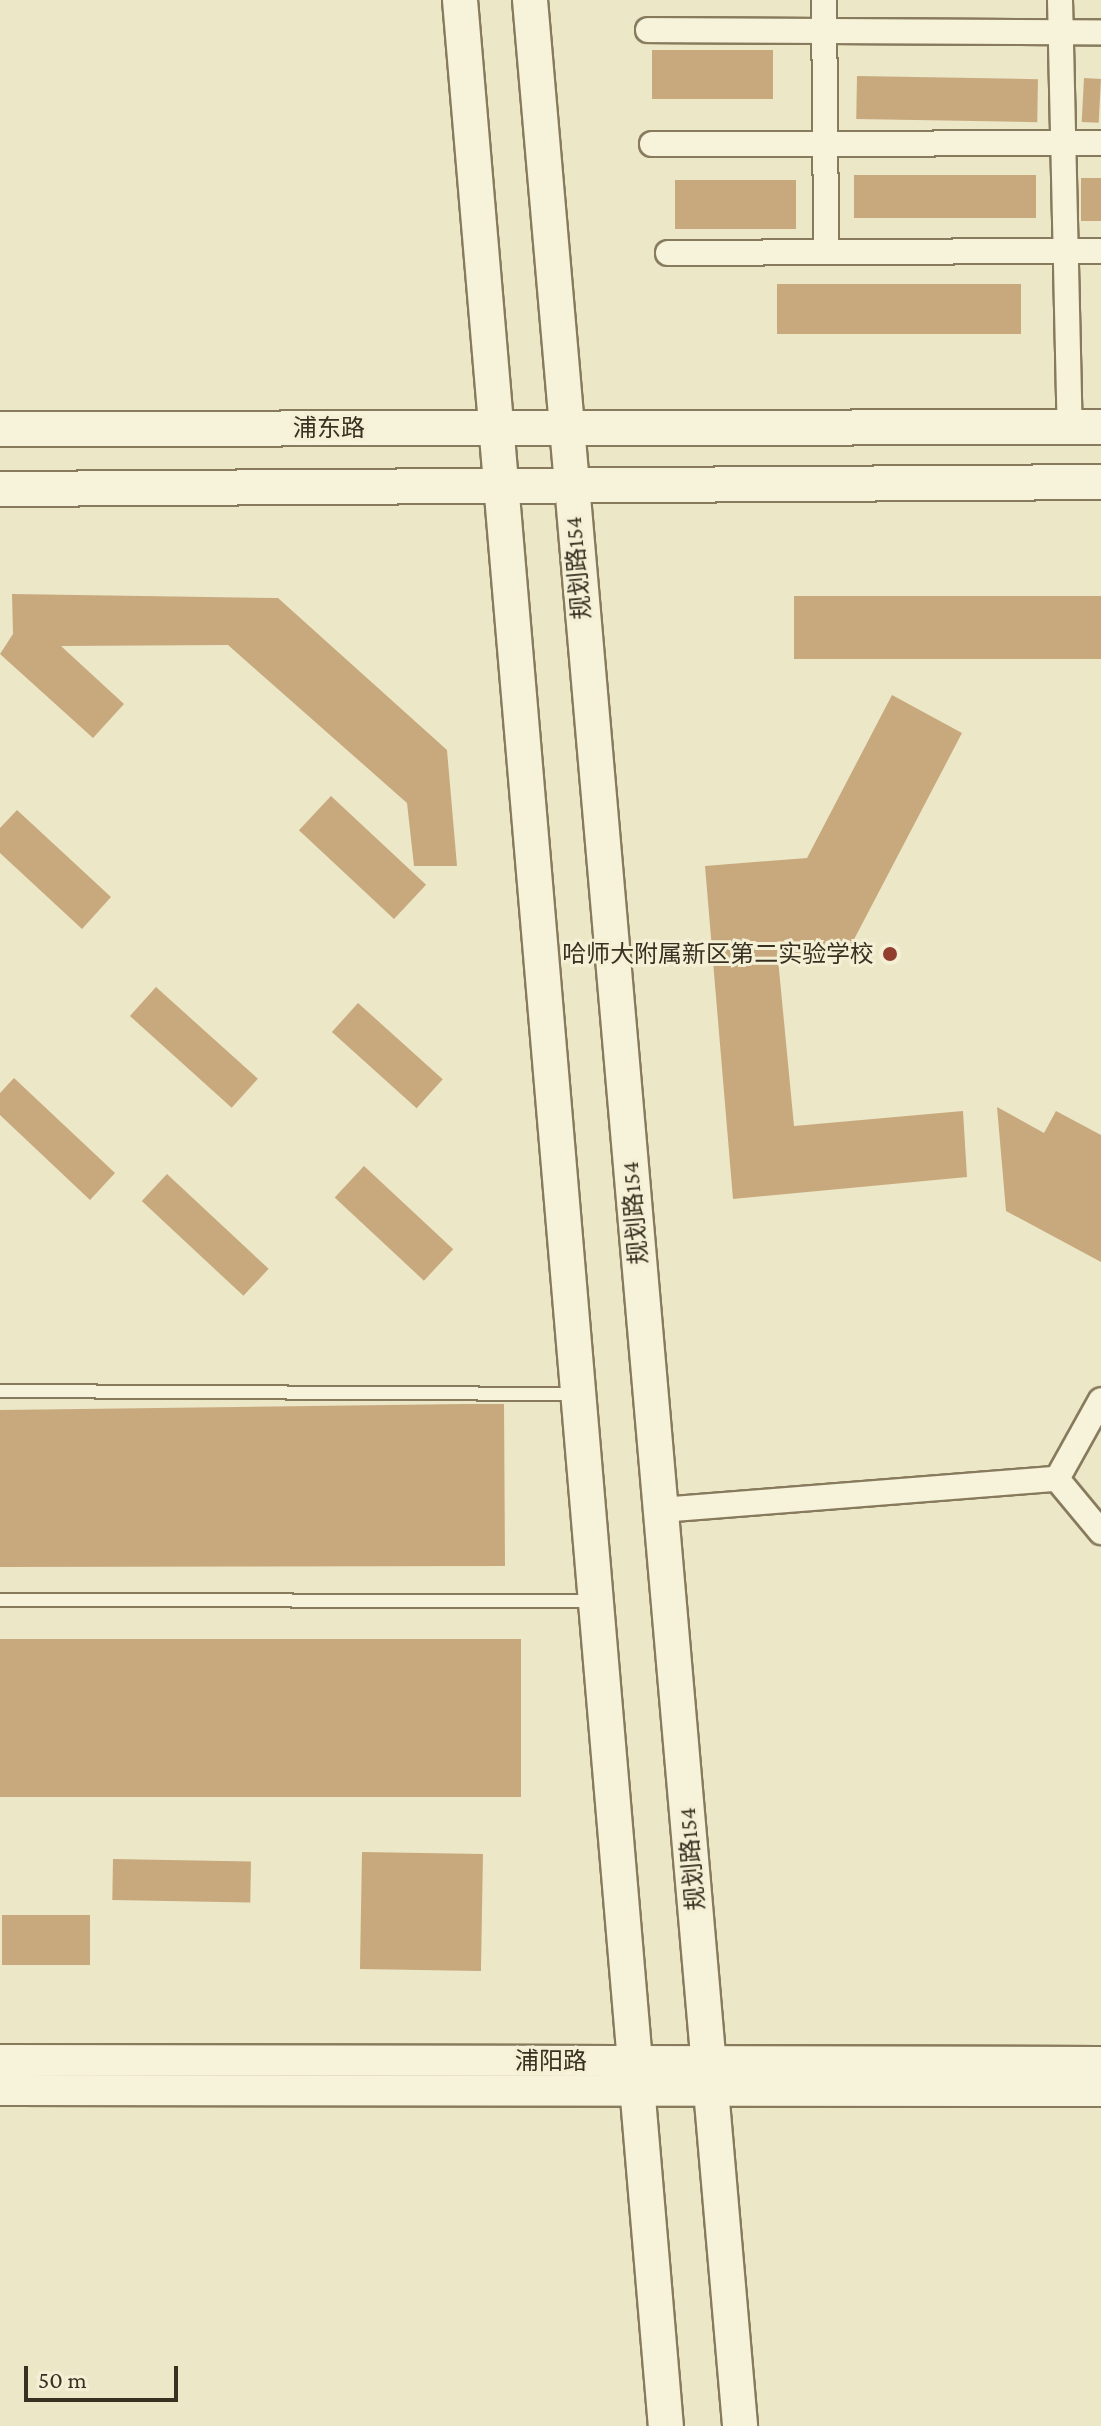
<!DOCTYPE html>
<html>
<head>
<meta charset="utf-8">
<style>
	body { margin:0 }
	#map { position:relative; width:1101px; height:2426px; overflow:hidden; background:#ece7c7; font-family:"Crimson Pro","Noto Sans SC",serif }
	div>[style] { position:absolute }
	.building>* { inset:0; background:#c8a97e; transform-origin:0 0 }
	.roads { filter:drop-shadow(2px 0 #877a5d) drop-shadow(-2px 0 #877a5d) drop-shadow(0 2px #877a5d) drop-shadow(0 -2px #877a5d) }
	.service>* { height:12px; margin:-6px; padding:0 6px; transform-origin:6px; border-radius:6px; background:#f7f3da }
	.minor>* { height:24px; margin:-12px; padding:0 12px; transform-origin:12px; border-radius:12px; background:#f7f3da }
	.tertiary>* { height:30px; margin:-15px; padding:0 15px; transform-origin:15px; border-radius:15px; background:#f7f3da }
	.secondary>* { height:34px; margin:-17px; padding:0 17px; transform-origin:17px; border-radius:17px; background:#f7f3da }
	.dots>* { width:22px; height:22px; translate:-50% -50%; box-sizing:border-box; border:4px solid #f4f0d6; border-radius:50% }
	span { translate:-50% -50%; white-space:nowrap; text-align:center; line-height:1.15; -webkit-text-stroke:6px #f4f0d6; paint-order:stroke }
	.street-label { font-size:24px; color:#383020 }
	.poi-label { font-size:24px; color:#383020 }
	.right { translate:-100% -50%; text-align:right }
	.scale { position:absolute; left:24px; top:2366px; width:154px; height:36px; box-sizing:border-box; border:4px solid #383020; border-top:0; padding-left:10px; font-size:24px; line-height:28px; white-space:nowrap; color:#383020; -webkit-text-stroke:6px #f4f0d6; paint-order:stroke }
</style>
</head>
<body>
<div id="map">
	<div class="building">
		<div style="left:652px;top:50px;width:121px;height:49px"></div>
		<div style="left:857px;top:76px;width:181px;height:43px;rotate:1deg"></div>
		<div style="left:1084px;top:78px;width:17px;height:44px;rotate:3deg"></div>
		<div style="left:854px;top:175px;width:182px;height:43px"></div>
		<div style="left:1081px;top:178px;width:20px;height:43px"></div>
		<div style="left:675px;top:180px;width:121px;height:49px"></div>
		<div style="left:1021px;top:284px;width:50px;height:244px;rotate:90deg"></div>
		<div style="clip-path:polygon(12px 594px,278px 598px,447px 750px,457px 866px,414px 866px,407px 803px,228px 645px,61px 646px,124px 704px,93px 738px,0 654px,13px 634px)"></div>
		<div style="left:794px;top:596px;width:307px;height:63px"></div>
		<div style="clip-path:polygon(892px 695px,962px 733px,849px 949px,778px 959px,794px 1126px,963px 1111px,967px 1177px,733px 1199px,705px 866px,807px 858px)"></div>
		<div style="left:331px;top:796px;width:130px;height:47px;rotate:43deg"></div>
		<div style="clip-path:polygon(17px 810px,111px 897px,82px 929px,0 853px,0 828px)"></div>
		<div style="left:156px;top:987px;width:137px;height:39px;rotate:42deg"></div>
		<div style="left:358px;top:1003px;width:114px;height:39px;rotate:42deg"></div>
		<div style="clip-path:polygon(14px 1078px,115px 1173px,90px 1200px,0 1115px,0 1093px)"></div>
		<div style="clip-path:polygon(997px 1107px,1044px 1133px,1056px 1111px,1101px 1135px,1101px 1262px,1006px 1211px)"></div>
		<div style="left:364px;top:1166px;width:122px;height:43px;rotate:43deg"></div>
		<div style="left:167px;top:1174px;width:139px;height:37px;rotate:43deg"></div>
		<div style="clip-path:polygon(465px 1404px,504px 1404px,505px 1566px,0 1567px,0 1410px)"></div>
		<div style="left:0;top:1639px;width:521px;height:158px"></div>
		<div style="left:362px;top:1852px;width:121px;height:117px;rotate:1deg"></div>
		<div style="left:113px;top:1859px;width:138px;height:41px;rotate:1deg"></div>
		<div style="left:2px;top:1915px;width:88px;height:50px"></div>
	</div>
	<div class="roads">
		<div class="service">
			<div style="left:0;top:1391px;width:576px;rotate:0.3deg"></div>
			<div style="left:0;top:1600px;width:593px;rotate:0.1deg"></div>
		</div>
		<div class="minor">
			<div style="left:824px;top:0;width:252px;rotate:89.5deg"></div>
			<div style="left:1060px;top:0;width:427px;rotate:88.7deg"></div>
			<div style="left:648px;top:30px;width:453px;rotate:0.3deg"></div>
			<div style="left:652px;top:144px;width:449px;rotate:-0.1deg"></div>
			<div style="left:668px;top:253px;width:433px;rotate:-0.3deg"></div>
			<div style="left:1057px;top:1479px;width:69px;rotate:50.3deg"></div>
			<div style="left:660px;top:1510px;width:398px;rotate:-4.5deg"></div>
			<div style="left:1057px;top:1479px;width:90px;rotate:-60.9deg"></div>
		</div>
		<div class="tertiary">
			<div style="left:0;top:2060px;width:1101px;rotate:0.1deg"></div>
			<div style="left:0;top:2090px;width:1101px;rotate:0.05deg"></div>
		</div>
		<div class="secondary">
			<div style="left:460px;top:0;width:2435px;rotate:85.15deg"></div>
			<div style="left:530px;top:0;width:2435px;rotate:85.05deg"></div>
			<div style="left:0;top:429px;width:1101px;rotate:-0.1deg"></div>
			<div style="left:0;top:489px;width:1101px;rotate:-0.36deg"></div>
		</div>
	</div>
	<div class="dots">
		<div style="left:890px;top:954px;background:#933f30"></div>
	</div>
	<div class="street-label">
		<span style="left:329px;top:428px">浦东路</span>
		<span style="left:577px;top:568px;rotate:-95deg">规划路154</span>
		<span style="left:634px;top:1213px;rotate:-95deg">规划路154</span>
		<span style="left:691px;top:1859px;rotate:-95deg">规划路154</span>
		<span style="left:551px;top:2061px">浦阳路</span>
	</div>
	<div class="poi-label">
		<span class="right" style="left:874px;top:954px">哈师大附属新区第二实验学校</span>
	</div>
	<div class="scale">50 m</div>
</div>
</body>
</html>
